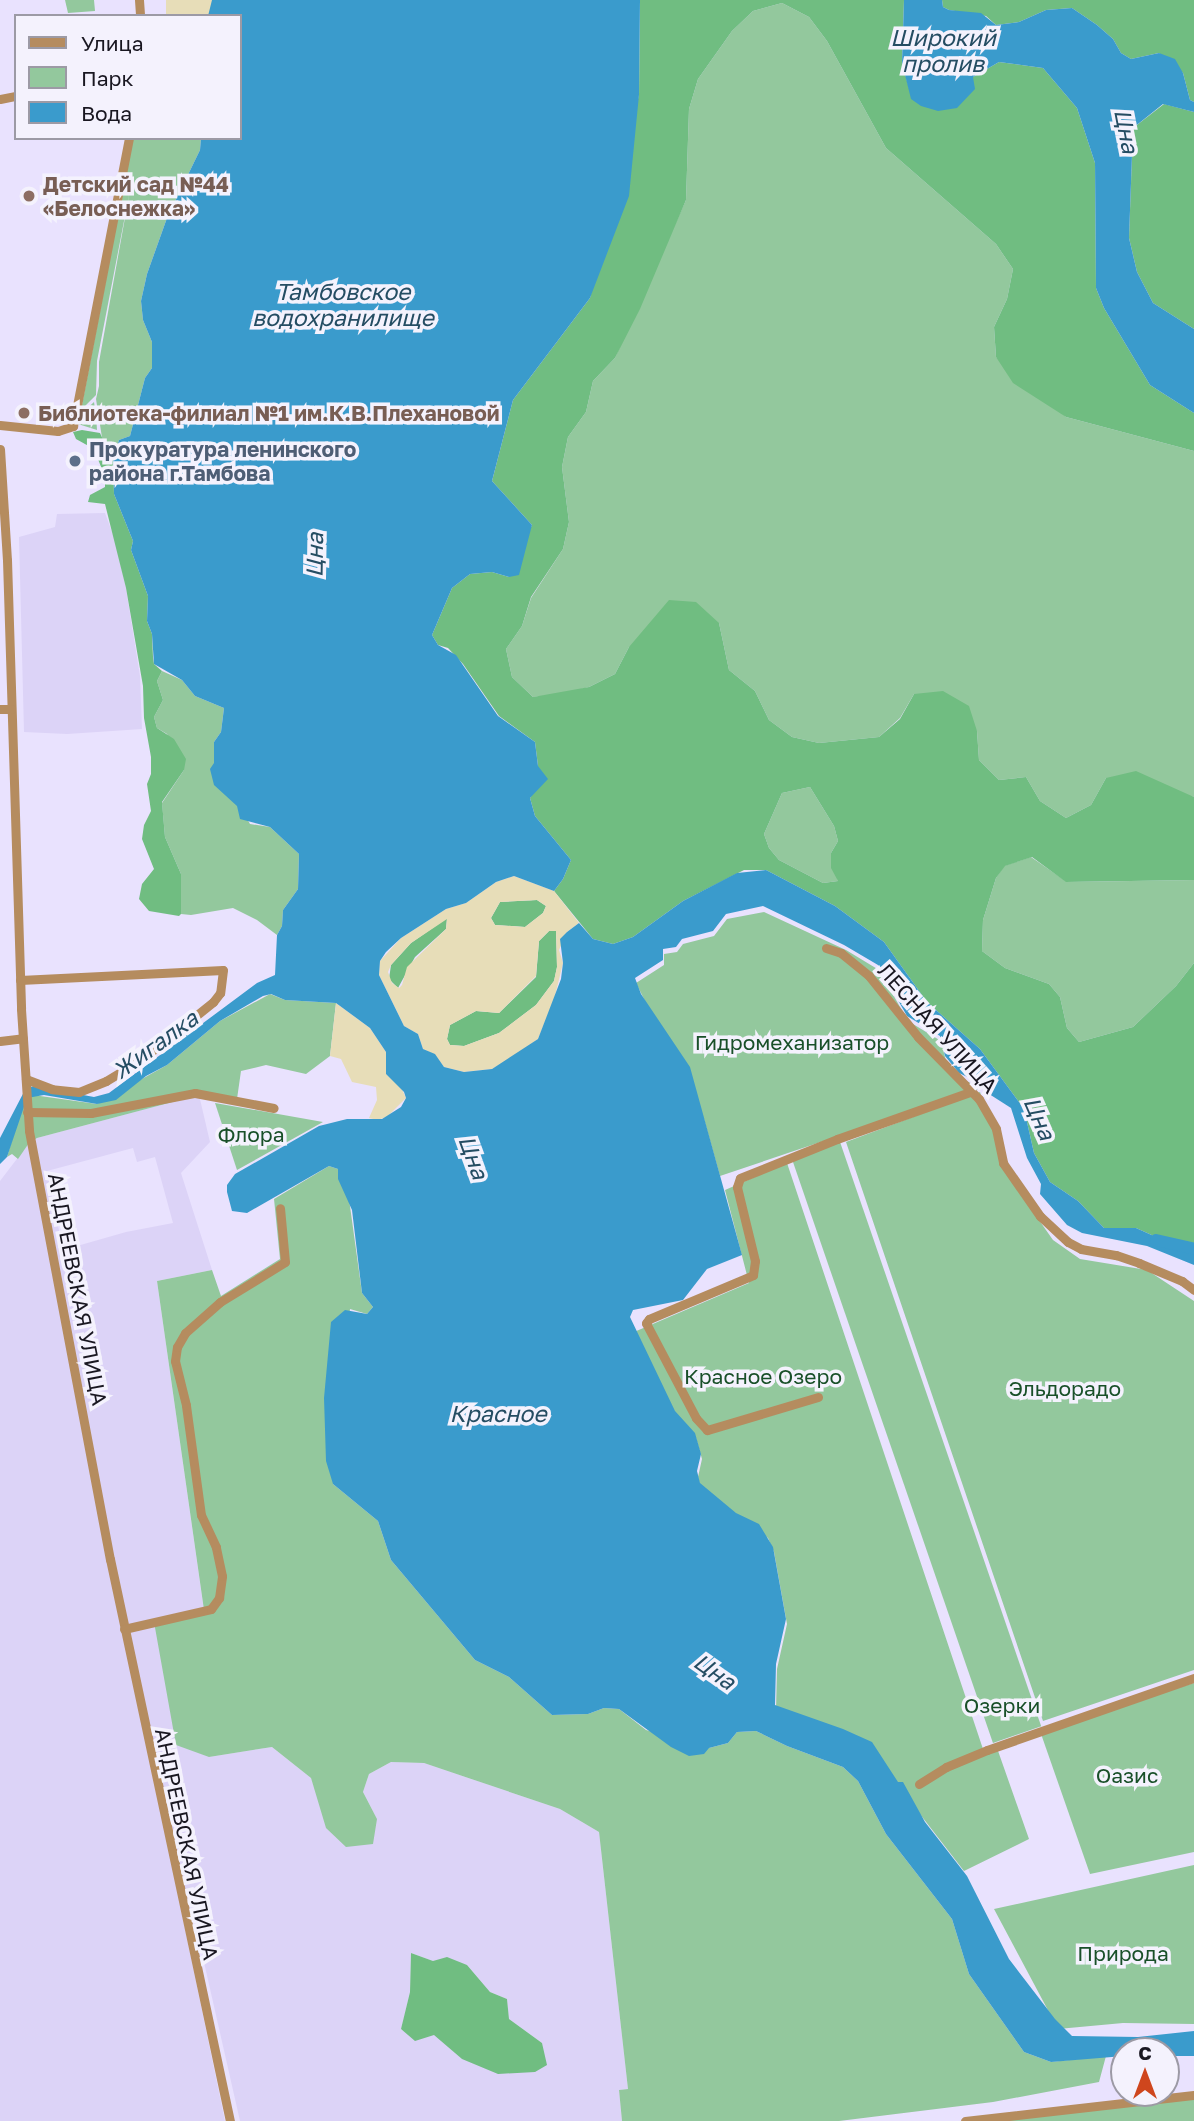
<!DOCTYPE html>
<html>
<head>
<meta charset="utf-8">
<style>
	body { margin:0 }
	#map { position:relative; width:1194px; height:2121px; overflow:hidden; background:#e9e2fe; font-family:"Golos Text",sans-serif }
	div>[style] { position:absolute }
	.built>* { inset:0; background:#dcd3f7 }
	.green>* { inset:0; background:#93c89d; transform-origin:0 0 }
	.forest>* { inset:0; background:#70bd81 }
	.sand>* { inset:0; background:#e7ddb8; transform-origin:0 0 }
	.water>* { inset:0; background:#3a9bcc }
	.river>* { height:12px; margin:-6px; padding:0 6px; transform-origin:6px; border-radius:6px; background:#3a9bcc }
	.minor>* { height:9px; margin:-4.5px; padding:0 4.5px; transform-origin:4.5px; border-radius:4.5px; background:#b58c5f }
	.dots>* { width:19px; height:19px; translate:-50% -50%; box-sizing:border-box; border:4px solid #f4f2fd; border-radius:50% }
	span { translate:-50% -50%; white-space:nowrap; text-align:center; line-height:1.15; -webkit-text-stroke:7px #f4f2fd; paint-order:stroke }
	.education-label { font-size:21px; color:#785e54; font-weight:700 }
	.left { translate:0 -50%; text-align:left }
	.service-label { font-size:21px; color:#4e5e75; font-weight:700 }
	.street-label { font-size:21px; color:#191721 }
	.park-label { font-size:21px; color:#195029 }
	.water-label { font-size:23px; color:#254d63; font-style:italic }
	.legend { position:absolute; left:14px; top:14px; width:228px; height:126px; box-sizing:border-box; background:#f4f2fd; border:2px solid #9c9aa5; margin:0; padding:9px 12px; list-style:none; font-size:21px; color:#191721 }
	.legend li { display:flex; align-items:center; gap:14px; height:35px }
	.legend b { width:35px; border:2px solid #9c9aa5 }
	.north { position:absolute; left:1110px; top:2037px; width:70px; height:70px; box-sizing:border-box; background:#f4f2fd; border:2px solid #9c9aa5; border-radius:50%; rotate:0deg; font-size:19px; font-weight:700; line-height:28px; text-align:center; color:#191721 }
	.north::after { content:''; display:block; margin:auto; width:24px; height:32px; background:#cf461d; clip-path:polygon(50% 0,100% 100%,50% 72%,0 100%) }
</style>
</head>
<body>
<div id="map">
	<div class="built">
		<div style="clip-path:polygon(105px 513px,115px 540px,126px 588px,140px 676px,142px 729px,67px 734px,24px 732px,19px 537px,55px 527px,57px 514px)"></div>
		<div style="clip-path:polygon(evenodd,199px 1095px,210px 1142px,181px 1173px,212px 1270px,157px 1281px,204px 1611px,209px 1757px,272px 1747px,311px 1778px,318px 1798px,377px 1819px,363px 1792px,369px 1774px,391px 1762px,424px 1763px,560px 1809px,599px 1832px,628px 2089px,619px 2090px,622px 2121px,240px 2121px,189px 1896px,179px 1900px,225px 2121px,0 2121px,0 1181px,29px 1143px,37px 1138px,199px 1095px,133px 1148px,137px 1162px,155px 1157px,173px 1223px,126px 1232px,63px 1250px,47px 1171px,133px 1148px,199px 1095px,411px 1953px,433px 1961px,467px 1965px,490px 1992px,507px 1999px,509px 2019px,542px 2043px,462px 2059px,434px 2034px,401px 2030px,410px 1992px,411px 1953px)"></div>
	</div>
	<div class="green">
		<div style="clip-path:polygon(65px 0,94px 0,95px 11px,68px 13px)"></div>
		<div style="clip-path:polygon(782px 3px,809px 17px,827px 41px,886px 148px,996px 244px,1013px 269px,1007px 299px,994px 327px,996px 357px,1066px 417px,1194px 451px,1194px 797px,1106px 778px,1091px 805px,1066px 818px,1040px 801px,1026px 777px,999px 780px,979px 760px,977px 731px,914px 694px,900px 718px,879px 737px,819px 743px,792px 737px,769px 720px,755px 691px,729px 670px,719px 623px,629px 647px,615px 674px,589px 687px,562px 694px,533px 697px,512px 677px,506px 649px,522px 626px,531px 598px,563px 549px,569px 522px,562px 467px,568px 437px,586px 412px,593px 381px,615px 358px,686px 200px,689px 109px,698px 79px,732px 31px,753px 11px)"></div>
		<div style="clip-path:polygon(133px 138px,201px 138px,200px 150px,167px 218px,147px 274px,141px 301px,143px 320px,152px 342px,152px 368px,145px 378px,130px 436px,119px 440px,113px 462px,103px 444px,96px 399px,99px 386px,99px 362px,130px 190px,97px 361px,96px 395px,81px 410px)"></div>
		<div style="clip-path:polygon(94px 402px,96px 415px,97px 430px,78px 424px,80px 415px)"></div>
		<div style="clip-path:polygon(162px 671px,182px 680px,195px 696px,224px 708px,221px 732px,214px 742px,214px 763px,250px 824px,270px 827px,299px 854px,298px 889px,283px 910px,282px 926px,277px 935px,257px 920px,233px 908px,191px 915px,181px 914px,181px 874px,165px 837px,162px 803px,184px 770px,167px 734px,157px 728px,154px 717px,163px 700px,157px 681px)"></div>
		<div style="clip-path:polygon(810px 787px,834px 826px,838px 841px,831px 853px,838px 881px,823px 883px,779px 860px,769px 848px,764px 834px,782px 793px)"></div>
		<div style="clip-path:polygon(1031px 857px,1067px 882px,1194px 880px,1194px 963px,1176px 986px,1133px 1027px,1079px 1042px,1067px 1028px,1060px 997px,1049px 984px,1005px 968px,982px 951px,983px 920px,996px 878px,1004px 866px)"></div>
		<div style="clip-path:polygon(764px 912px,846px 950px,879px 970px,908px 1021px,941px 1041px,946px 1061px,960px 1078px,981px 1088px,720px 1176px,704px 1119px,636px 983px,664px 965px,664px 954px,677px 952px,683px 944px,714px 936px,727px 919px)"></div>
		<div style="clip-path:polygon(270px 994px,285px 1000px,336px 1003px,330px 1056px,306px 1074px,266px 1065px,241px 1071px,237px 1099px,199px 1095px,37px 1138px,29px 1143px,18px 1159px,12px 1154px,7px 1157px,18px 1120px,27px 1098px,33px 1095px,97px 1104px,167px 1065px,220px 1021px)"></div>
		<div style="clip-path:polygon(980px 1092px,1010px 1179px,1053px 1240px,1080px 1259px,1147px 1270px,1194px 1301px,1194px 1670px,1043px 1721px,846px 1142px)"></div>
		<div style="clip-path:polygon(215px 1103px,323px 1122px,237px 1170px)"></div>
		<div style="left:840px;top:1142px;width:618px;height:51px;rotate:71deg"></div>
		<div style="clip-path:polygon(787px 1163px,984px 1752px,997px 1748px,1029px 1839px,964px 1871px,899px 1787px,776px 1710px,777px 1669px,787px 1624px,774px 1552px,768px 1538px,701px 1489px,698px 1477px,702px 1459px,696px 1438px,681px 1424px,634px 1332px,749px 1283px,725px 1190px)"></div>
		<div style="clip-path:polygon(329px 1166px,338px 1169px,339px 1179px,349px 1199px,362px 1293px,373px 1307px,367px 1314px,350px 1309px,333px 1484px,378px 1521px,391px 1560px,475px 1660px,509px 1677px,552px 1715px,588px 1714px,604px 1708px,619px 1709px,646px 1730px,709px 1748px,728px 1743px,737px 1732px,756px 1731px,787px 1746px,843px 1767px,858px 1781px,886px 1834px,952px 1919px,969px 1974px,1024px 2052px,1051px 2062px,1106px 2056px,1099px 2082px,993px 2102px,839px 2121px,622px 2121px,619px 2090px,628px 2089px,599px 1832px,560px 1809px,424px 1763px,391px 1762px,369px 1774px,363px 1792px,377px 1819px,373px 1844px,346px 1847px,326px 1828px,311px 1778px,272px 1747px,209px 1757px,176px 1745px,154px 1622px,204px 1610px,157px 1281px,212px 1270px,221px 1296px,280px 1259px,274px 1199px)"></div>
		<div style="clip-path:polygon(1194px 1683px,1194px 1852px,1090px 1874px,1040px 1731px)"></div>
		<div style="clip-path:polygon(1194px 1865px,1194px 2024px,1123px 2023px,1058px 2029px,994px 1909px)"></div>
		<div style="clip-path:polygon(1194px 2098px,1194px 2121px,999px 2121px)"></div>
	</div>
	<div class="forest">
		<div style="clip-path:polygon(evenodd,640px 0,904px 0,902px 63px,912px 99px,973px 77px,999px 62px,1043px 68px,1077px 108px,1095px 163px,1096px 288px,1104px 308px,1150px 385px,1194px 413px,1194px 451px,1066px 417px,1013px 383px,996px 357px,994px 327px,1007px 299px,1013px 269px,996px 244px,886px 148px,827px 41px,809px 17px,782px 3px,753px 11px,732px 31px,698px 79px,689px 109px,686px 200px,640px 309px,615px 358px,593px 381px,586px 412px,568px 437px,562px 467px,569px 522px,563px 549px,531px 597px,522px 626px,506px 649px,512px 677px,533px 697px,589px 687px,615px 674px,629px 647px,669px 600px,696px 602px,719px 623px,729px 670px,755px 691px,769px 720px,792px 737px,819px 743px,879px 737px,900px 719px,914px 694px,943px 691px,969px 706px,977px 731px,979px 760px,999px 780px,1026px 777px,1040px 801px,1066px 818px,1091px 805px,1106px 778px,1136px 771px,1194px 797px,1194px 880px,1066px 882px,1032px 857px,1005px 866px,996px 878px,983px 920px,982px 951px,1005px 968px,1049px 984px,1060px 997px,1067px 1028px,1079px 1042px,1133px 1027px,1176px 986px,1194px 963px,1194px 1254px,1136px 1228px,1104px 1228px,1078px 1201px,1050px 1182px,1034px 1153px,1024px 1109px,980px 1049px,927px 1002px,884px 942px,835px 906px,766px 870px,744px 870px,683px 901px,633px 937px,613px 944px,593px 939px,554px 891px,563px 879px,571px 860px,535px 816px,530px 798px,536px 789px,538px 766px,535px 742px,499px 716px,463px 664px,448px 648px,438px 645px,432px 635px,452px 588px,470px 574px,492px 572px,509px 577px,532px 525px,492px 481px,513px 400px,590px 298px,639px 95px,640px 0,810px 787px,834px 826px,838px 841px,831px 853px,831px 868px,838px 881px,823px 883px,779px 860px,769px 848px,764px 834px,782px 793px,810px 787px)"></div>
		<div style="clip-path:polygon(942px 0,1194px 0,1194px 102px,1190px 100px,1183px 73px,1159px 53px,1131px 59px,1121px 53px,1113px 39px,1097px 25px,1072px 8px,1046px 10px,1019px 22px,996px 25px,986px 16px,949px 10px,943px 7px)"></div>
		<div style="clip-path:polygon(1164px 104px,1194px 112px,1194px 329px,1153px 303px,1137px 272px,1129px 238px,1133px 128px)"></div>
		<div style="clip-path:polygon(82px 430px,100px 433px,113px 462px,114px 494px,133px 541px,131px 550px,148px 596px,147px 621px,152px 634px,153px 657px,154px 664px,162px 671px,157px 681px,163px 700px,154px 717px,157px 728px,174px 739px,186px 759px,184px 770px,162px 802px,165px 837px,181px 874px,181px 914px,179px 916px,149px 911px,139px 899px,142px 884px,154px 869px,142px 839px,144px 825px,151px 811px,147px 784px,151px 774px,151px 757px,144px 718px,143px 686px,126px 588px,105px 504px,88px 502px,90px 495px,105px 487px,105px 477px,94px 449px,76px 439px,73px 432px)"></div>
		<div style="clip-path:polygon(537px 900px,546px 906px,543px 913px,525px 927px,495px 925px,491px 918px,500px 902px)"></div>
		<div style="clip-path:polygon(447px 918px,446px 929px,415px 957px,398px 988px,389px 979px,391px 965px,411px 943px)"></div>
		<div style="clip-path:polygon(556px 930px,557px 967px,554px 981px,536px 1005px,499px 1033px,464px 1046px,450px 1045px,447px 1039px,450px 1025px,476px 1011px,499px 1013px,536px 977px,539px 941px,549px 931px)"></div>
		<div style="clip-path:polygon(411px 1953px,433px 1961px,447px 1957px,467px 1965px,490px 1992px,507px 1999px,509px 2019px,542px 2043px,547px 2065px,535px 2072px,498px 2074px,462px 2059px,434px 2035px,415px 2041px,401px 2029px,410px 1992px)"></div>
	</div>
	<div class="sand">
		<div style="left:166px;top:0;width:46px;height:16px"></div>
		<div style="clip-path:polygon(evenodd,514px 876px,554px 891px,579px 923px,567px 932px,559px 950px,563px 963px,554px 1000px,538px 1039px,511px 1058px,492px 1069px,464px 1072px,444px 1067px,435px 1055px,423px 1049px,418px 1034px,404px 1026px,379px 975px,380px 961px,401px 938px,446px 909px,466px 903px,496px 882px,514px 876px,537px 900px,546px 906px,543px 913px,525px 927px,495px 925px,491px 918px,500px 902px,537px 900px,514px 876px,447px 919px,446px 929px,407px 967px,402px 985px,399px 988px,392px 983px,388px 972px,391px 965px,411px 943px,447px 919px,514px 876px,549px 931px,556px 931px,557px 967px,554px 981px,536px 1005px,499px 1033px,464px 1046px,450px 1045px,447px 1039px,450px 1025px,476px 1011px,499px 1013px,536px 976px,539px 941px,549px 931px)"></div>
		<div style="clip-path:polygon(336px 1003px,370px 1028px,386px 1052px,386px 1074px,401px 1087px,406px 1098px,387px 1117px,377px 1120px,369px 1118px,377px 1100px,376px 1087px,352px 1082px,341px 1059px,330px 1056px)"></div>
	</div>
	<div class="water">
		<div style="clip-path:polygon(212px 0,640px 0,639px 95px,629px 196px,590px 298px,513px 400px,492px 481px,532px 525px,519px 575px,509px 577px,492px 572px,470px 574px,452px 588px,432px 635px,438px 645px,456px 655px,498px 716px,535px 742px,538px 766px,548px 779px,530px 798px,535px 816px,571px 860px,563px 879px,554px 891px,514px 876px,496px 882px,466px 903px,446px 909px,401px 938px,386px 952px,380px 961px,379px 975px,404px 1026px,418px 1034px,423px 1049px,435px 1054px,444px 1067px,464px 1072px,492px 1069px,538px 1039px,561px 979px,563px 963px,560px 939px,567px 932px,579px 923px,593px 939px,613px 944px,633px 937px,683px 901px,737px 873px,766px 870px,835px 906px,884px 942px,927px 1002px,980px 1049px,1024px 1109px,1034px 1153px,1050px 1182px,1078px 1201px,1104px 1228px,1136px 1228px,1194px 1254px,1194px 1265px,1147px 1246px,1082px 1233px,1067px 1225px,1040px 1194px,1041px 1184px,1027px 1158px,1011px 1108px,986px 1092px,980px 1083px,959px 1073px,945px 1056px,940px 1036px,907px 1016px,878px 965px,844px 945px,763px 906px,726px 914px,713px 931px,682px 939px,676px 947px,663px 949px,663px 960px,635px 978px,641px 994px,690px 1067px,742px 1255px,707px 1269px,683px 1300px,633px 1310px,630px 1317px,675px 1411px,695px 1433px,701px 1454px,697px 1471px,700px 1483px,736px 1513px,759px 1524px,773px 1547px,786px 1619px,776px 1664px,775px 1705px,843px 1729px,872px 1742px,898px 1782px,903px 1782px,925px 1822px,967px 1876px,1009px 1959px,1055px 2019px,1072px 2036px,1138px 2037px,1194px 2031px,1194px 2056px,1166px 2056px,1166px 2051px,1124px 2051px,1124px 2056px,1051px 2062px,1024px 2052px,969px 1974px,952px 1919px,886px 1834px,858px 1781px,843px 1767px,787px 1746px,756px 1731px,737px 1732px,728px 1743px,709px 1748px,704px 1754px,689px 1756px,671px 1747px,619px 1709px,604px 1708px,588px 1714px,552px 1715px,509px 1677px,475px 1660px,391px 1560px,378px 1521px,333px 1484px,326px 1461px,324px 1398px,331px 1322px,345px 1310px,367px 1314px,373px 1307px,362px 1293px,352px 1210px,338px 1179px,338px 1169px,329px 1166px,247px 1213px,232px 1211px,227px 1192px,227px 1185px,235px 1174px,319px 1126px,347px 1119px,382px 1119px,401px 1107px,406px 1098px,404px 1092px,386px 1074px,386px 1052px,370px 1028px,336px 1003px,285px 1000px,271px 994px,263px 996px,220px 1021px,167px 1065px,146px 1076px,116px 1100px,97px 1104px,44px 1095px,27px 1098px,7px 1157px,0 1164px,0 1138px,26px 1088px,35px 1086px,94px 1097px,109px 1093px,257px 983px,275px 975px,277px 935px,282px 926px,283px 910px,298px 889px,299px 854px,270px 827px,240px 819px,237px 806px,214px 785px,210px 769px,214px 763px,214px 742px,221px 732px,224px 708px,195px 696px,182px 680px,154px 664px,152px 634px,147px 621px,148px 596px,131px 550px,133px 541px,114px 494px,113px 462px,119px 440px,130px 436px,145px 378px,152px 368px,152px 342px,143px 320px,141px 301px,147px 274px,167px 218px,200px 150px,201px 138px,240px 138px,240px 16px,208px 16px)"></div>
		<div style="clip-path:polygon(904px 0,942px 0,943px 7px,949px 10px,981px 13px,996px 25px,1019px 22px,1046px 10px,1072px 8px,1097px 25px,1113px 39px,1121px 53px,1131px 59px,1159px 53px,1175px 59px,1183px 73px,1190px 100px,1194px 102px,1194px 112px,1163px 104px,1133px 128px,1129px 238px,1137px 272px,1153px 303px,1194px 329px,1194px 413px,1150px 385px,1104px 308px,1096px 288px,1095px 163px,1077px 108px,1043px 68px,999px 62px,973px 77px,975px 89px,957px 108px,938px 111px,921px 106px,911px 99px,902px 63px)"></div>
	</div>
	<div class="river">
		<div style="left:1156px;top:1240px;width:39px;rotate:13deg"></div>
	</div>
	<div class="minor">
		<div style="left:139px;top:0;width:16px;rotate:86deg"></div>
		<div style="left:0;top:99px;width:16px;rotate:-11deg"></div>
		<div style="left:0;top:425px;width:58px;rotate:5.9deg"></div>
		<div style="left:58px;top:431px;width:16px;rotate:-18deg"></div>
		<div style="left:73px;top:426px;width:293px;rotate:-79deg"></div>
		<div style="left:0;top:449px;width:111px;rotate:86.4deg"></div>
		<div style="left:7px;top:560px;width:449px;rotate:88.2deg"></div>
		<div style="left:21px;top:1009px;width:122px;rotate:86.2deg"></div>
		<div style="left:29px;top:1131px;width:436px;rotate:79.3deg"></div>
		<div style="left:110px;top:1559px;width:575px;rotate:77.95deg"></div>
		<div style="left:0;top:709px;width:11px"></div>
		<div style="left:826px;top:948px;width:16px;rotate:18deg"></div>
		<div style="left:841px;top:953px;width:36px;rotate:39deg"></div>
		<div style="left:869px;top:976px;width:78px;rotate:51.2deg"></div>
		<div style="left:918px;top:1037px;width:87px;rotate:45.5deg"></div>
		<div style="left:979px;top:1099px;width:34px;rotate:60deg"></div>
		<div style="left:996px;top:1129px;width:35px;rotate:78deg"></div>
		<div style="left:1003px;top:1163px;width:65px;rotate:55.1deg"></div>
		<div style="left:1040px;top:1216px;width:38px;rotate:43deg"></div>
		<div style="left:1068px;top:1242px;width:15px;rotate:28deg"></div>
		<div style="left:1081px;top:1249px;width:36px;rotate:10deg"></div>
		<div style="left:1116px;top:1255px;width:24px;rotate:19deg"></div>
		<div style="left:1139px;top:1263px;width:47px;rotate:22.7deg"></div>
		<div style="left:1182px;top:1281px;width:15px;rotate:37deg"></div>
		<div style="left:20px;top:980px;width:203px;rotate:-2.8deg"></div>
		<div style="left:223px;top:970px;width:23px;rotate:97deg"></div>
		<div style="left:220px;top:993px;width:11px;rotate:128deg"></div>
		<div style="left:213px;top:1002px;width:91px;rotate:141.2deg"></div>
		<div style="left:142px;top:1059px;width:42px;rotate:148.6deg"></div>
		<div style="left:106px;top:1081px;width:29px;rotate:158deg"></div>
		<div style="left:79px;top:1092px;width:27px;rotate:-174deg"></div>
		<div style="left:52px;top:1089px;width:28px;rotate:-159deg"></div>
		<div style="left:0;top:1041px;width:23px;rotate:-7deg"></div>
		<div style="left:27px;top:1112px;width:64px;rotate:0.9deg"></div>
		<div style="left:91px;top:1113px;width:106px;rotate:-10.9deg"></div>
		<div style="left:195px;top:1093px;width:80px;rotate:10.8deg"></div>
		<div style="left:818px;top:1397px;width:116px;rotate:163.4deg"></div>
		<div style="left:707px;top:1430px;width:16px;rotate:-133deg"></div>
		<div style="left:696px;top:1418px;width:107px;rotate:-117.8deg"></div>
		<div style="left:646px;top:1323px;width:5px;rotate:-53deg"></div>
		<div style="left:649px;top:1319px;width:113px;rotate:-22.9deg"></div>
		<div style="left:753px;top:1275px;width:14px;rotate:-82deg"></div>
		<div style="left:755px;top:1261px;width:76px;rotate:-103.7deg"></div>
		<div style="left:737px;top:1187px;width:9px;rotate:-72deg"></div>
		<div style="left:740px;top:1178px;width:105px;rotate:-21.9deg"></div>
		<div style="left:837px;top:1139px;width:141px;rotate:-19.5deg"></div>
		<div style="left:124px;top:1629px;width:89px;rotate:-12.9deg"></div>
		<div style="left:211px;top:1609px;width:14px;rotate:-54deg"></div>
		<div style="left:219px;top:1598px;width:22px;rotate:-82deg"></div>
		<div style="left:222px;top:1576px;width:30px;rotate:-102deg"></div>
		<div style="left:216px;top:1547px;width:35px;rotate:-115deg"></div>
		<div style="left:201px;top:1515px;width:111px;rotate:-97.8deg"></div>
		<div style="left:186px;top:1405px;width:45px;rotate:-104deg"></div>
		<div style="left:175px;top:1361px;width:14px;rotate:-82deg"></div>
		<div style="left:177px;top:1347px;width:16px;rotate:-60deg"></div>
		<div style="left:185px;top:1333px;width:47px;rotate:-41.5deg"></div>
		<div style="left:220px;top:1302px;width:76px;rotate:-31.6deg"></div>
		<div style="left:285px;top:1262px;width:54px;rotate:-95.3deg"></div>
		<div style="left:919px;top:1784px;width:32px;rotate:-32deg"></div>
		<div style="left:946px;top:1767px;width:44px;rotate:-22.5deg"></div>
		<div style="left:987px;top:1750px;width:219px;rotate:-19.2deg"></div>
		<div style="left:965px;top:2121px;width:230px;rotate:-6.5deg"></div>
	</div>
	<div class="dots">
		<div style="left:29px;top:196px;background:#8d6e63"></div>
		<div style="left:24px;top:413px;background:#8d6e63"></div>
		<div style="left:75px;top:461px;background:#5c6f8a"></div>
	</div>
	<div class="education-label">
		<span class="left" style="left:43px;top:196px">Детский сад №44<br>«Белоснежка»</span>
		<span class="left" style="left:38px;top:413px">Библиотека-филиал №1 им.К.В.Плехановой</span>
	</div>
	<div class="service-label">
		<span class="left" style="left:89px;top:461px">Прокуратура ленинского<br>района г.Тамбова</span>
	</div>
	<div class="street-label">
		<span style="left:938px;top:1028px;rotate:48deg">ЛЕСНАЯ УЛИЦА</span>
		<span style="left:78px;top:1289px;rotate:79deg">АНДРЕЕВСКАЯ УЛИЦА</span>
		<span style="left:187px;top:1844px;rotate:78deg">АНДРЕЕВСКАЯ УЛИЦА</span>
	</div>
	<div class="park-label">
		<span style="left:792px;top:1042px">Гидромеханизатор</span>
		<span style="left:251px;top:1134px">Флора</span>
		<span style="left:763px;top:1376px">Красное Озеро</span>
		<span style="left:1065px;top:1388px">Эльдорадо</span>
		<span style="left:1002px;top:1705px">Озерки</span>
		<span style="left:1127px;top:1775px">Оазис</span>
		<span style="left:1123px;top:1953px">Природа</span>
	</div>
	<div class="water-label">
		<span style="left:943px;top:50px">Широкий<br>пролив</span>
		<span style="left:1127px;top:131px;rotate:79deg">Цна</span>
		<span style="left:343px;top:304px">Тамбовское<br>водохранилище</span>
		<span style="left:314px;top:555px;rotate:-89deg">Цна</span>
		<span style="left:155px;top:1044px;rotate:-36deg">Жигалка</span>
		<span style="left:1040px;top:1118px;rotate:66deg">Цна</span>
		<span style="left:474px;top:1157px;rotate:70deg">Цна</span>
		<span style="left:498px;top:1413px">Красное</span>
		<span style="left:715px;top:1671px;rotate:35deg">Цна</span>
	</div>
	<ul class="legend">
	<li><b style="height:9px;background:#b58c5f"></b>Улица</li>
	<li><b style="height:19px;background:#93c89d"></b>Парк</li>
	<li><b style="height:19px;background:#3a9bcc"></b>Вода</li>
	</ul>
	<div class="north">С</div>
</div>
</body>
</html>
